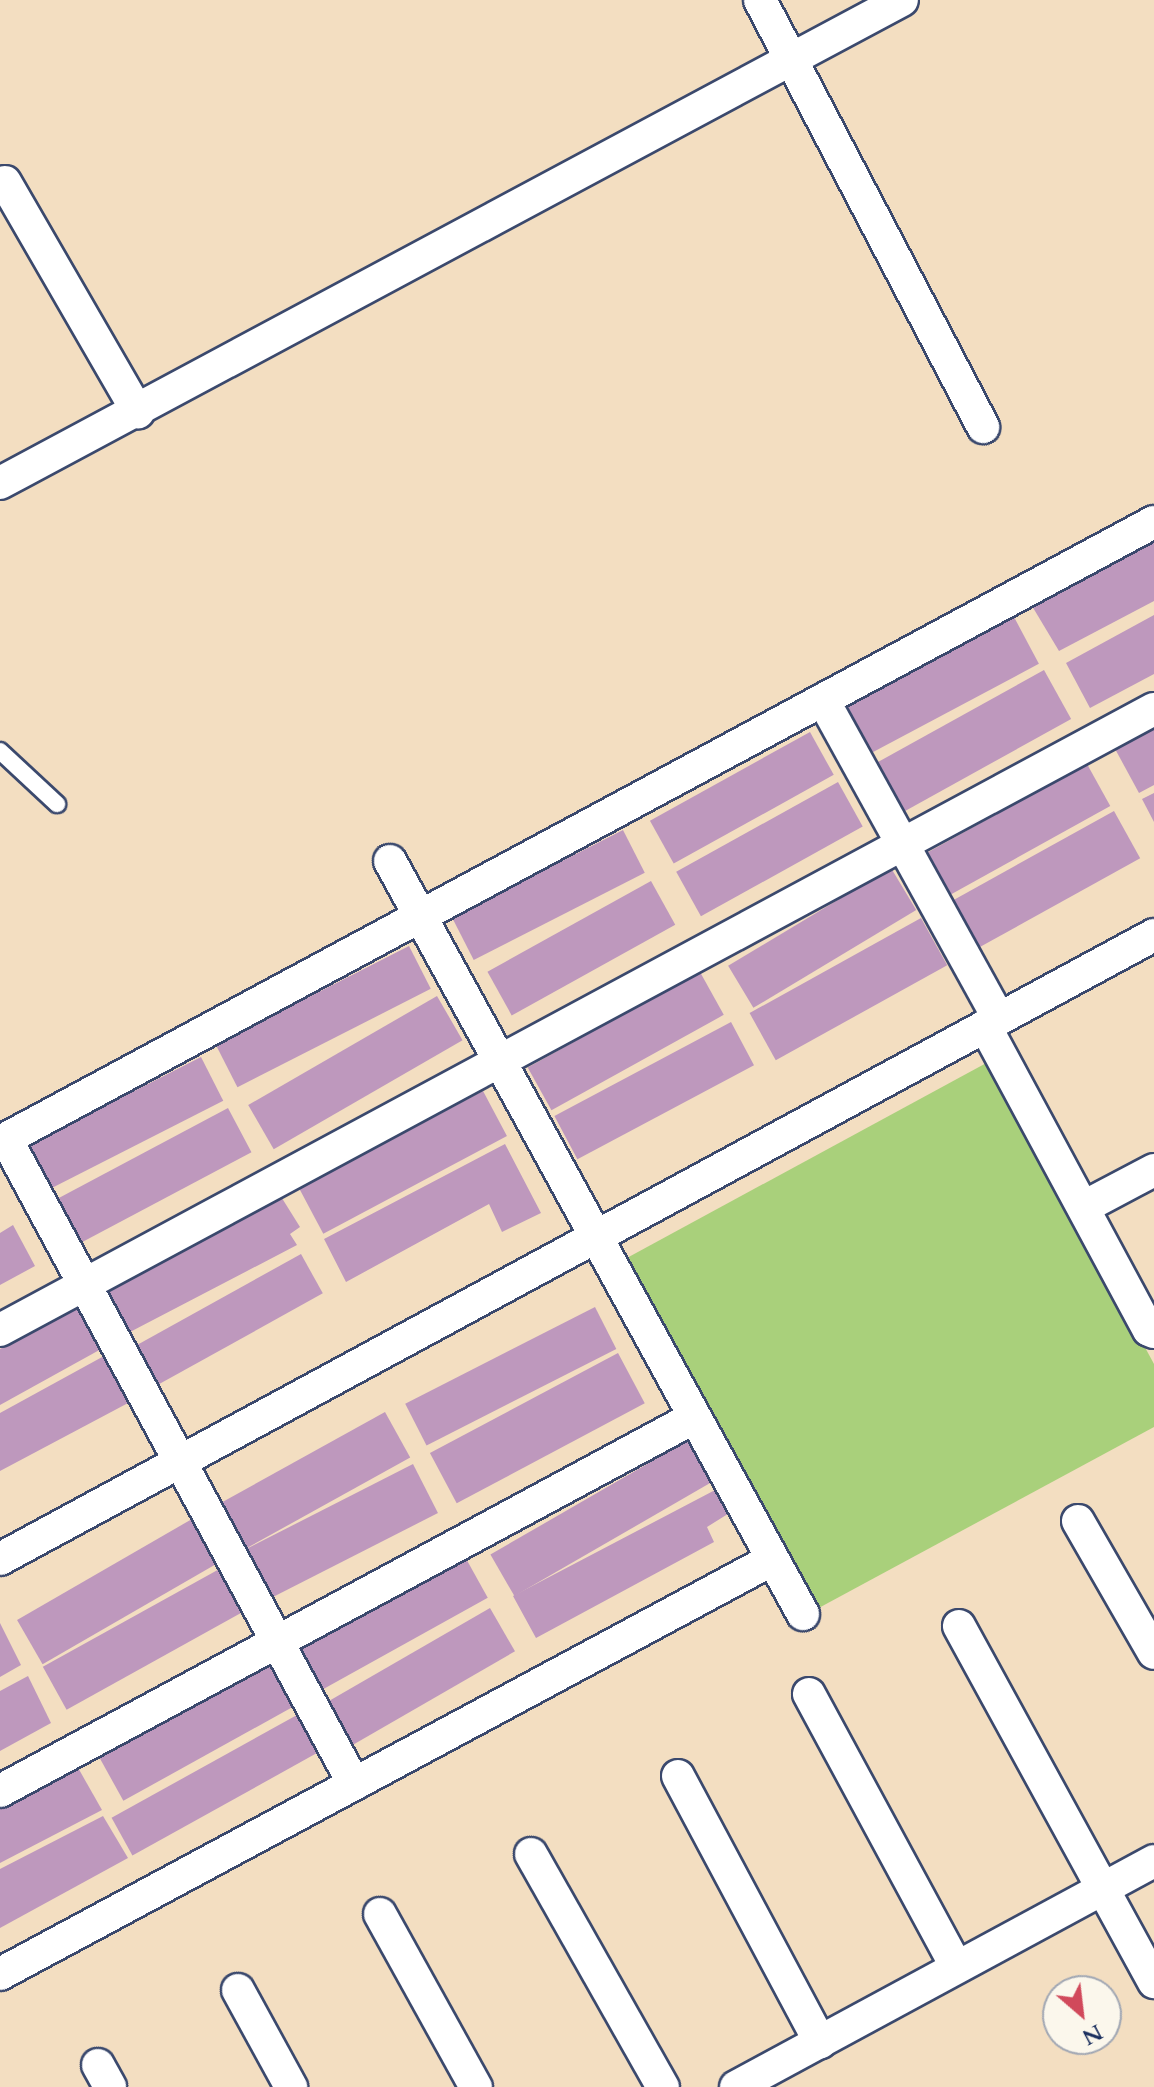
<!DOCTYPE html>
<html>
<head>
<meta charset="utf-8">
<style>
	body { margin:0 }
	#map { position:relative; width:1154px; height:2087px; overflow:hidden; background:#f3dec1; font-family:Cardo,serif }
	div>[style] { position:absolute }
	.green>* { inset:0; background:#a9d07b }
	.building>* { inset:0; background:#be98bd; transform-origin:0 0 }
	.roads { filter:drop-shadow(2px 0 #3b496d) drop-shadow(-2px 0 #3b496d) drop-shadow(0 2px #3b496d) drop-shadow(0 -2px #3b496d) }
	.lane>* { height:16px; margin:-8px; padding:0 8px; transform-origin:8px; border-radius:8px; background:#fff }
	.street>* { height:32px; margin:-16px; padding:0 16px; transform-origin:16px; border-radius:16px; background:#fff }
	span { translate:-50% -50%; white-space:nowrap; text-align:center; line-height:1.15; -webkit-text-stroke:6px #fbf7ec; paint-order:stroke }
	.north { position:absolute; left:1042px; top:1975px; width:80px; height:80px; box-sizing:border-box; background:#fbf7ec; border:2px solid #a1a7b3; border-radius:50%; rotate:152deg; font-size:22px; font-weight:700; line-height:32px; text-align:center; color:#1b2f5e }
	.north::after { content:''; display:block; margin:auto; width:28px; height:36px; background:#d1495b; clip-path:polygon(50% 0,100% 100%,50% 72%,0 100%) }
</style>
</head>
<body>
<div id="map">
	<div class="green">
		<div style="clip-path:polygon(990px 1061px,1154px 1364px,1154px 1427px,815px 1610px,625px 1259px)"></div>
	</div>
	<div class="building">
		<div style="clip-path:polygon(1154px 541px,1154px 601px,1059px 651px,1032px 606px)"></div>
		<div style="clip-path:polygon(1154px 615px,1154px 674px,1090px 708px,1066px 663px)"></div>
		<div style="left:1014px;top:617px;width:53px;height:193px;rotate:62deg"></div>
		<div style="left:1044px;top:670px;width:56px;height:196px;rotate:61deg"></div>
		<div style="clip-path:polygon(1154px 726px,1154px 785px,1139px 793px,1114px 747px)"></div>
		<div style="left:810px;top:732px;width:49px;height:183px;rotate:61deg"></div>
		<div style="left:1087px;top:764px;width:48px;height:188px;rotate:61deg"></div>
		<div style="left:838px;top:782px;width:51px;height:185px;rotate:61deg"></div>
		<div style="clip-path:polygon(1154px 793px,1154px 822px,1142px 799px)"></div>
		<div style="left:1114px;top:811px;width:54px;height:189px;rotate:61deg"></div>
		<div style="left:623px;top:830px;width:48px;height:192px;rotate:63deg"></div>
		<div style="left:891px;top:868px;width:49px;height:190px;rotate:59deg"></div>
		<div style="left:651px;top:881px;width:50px;height:187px;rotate:61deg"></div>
		<div style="left:921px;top:918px;width:54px;height:196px;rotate:61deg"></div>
		<div style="left:409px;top:946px;width:48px;height:217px;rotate:63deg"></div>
		<div style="left:700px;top:972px;width:49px;height:197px;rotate:61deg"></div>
		<div style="left:437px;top:996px;width:51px;height:218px;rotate:60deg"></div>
		<div style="left:731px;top:1022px;width:49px;height:200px;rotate:62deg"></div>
		<div style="left:201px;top:1057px;width:49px;height:199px;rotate:63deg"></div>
		<div style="left:483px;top:1091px;width:51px;height:208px;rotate:62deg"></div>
		<div style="left:228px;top:1108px;width:50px;height:199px;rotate:62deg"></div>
		<div style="clip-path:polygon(505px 1144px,541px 1213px,502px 1232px,489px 1204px,346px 1282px,324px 1239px)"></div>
		<div style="clip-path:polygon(280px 1195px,300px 1227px,290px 1234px,297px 1245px,130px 1332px,103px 1287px)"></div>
		<div style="clip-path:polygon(13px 1225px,35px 1266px,0 1285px,0 1233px)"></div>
		<div style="left:301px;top:1254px;width:45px;height:188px;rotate:61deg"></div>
		<div style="clip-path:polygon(80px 1306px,103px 1348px,0 1405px,0 1349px)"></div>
		<div style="left:595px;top:1307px;width:47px;height:213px;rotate:63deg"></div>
		<div style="left:618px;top:1353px;width:57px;height:213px;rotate:62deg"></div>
		<div style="clip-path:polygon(104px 1356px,130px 1402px,0 1471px,0 1413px)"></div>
		<div style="left:385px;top:1412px;width:52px;height:191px;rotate:61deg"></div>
		<div style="left:687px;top:1441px;width:48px;height:227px;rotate:60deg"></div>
		<div style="left:413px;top:1464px;width:55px;height:194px;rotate:63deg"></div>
		<div style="clip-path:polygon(717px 1489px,731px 1512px,707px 1527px,714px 1542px,536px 1638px,513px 1596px)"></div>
		<div style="left:192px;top:1519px;width:51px;height:202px;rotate:60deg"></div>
		<div style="left:464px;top:1555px;width:49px;height:193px;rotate:61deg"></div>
		<div style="left:223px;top:1567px;width:49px;height:206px;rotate:61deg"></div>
		<div style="left:490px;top:1608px;width:50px;height:192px;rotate:60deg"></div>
		<div style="clip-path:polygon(0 1623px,21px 1665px,0 1677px)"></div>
		<div style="left:266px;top:1660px;width:54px;height:193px;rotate:61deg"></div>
		<div style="clip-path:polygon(28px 1676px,51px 1723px,0 1751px,0 1691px)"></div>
		<div style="left:297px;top:1715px;width:43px;height:212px;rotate:61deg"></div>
		<div style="clip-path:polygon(77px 1766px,102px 1810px,0 1863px,0 1808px)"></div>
		<div style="clip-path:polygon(103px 1816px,128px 1858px,0 1928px,0 1869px)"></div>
	</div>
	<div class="roads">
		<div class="lane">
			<div style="left:0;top:751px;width:78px;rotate:42.9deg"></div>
		</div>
		<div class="street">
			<div style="left:760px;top:0;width:482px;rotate:62.4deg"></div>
			<div style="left:5px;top:182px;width:266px;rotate:60deg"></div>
			<div style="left:0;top:483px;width:1023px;rotate:-28.17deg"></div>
			<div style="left:823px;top:700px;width:364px;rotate:61.1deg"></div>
			<div style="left:390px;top:861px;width:859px;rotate:61.26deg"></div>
			<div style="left:985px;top:1026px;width:345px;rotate:61.7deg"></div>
			<div style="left:1149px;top:1330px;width:5px;rotate:22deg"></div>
			<div style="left:6px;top:1139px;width:733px;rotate:61.65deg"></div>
			<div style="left:0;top:1142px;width:1310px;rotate:-28.25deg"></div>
			<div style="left:1084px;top:1207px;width:79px;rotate:-27.9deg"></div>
			<div style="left:0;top:1330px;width:1310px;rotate:-28.29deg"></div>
			<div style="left:1078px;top:1521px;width:152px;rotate:60.1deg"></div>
			<div style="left:0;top:1559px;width:1312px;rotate:-28.4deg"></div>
			<div style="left:959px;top:1626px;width:406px;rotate:61.3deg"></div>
			<div style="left:809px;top:1694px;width:309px;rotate:61.6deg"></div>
			<div style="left:678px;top:1776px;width:302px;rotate:61.9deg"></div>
			<div style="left:0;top:1791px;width:789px;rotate:-28.29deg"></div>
			<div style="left:531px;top:1854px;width:268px;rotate:60.5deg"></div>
			<div style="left:380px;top:1914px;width:198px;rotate:61deg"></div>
			<div style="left:0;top:1974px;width:877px;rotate:-28.23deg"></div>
			<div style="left:238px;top:1990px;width:111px;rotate:61.3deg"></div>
			<div style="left:98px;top:2065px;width:25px;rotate:61deg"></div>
			<div style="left:736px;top:2087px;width:475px;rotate:-28.4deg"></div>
		</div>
	</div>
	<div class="north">N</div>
</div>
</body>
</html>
